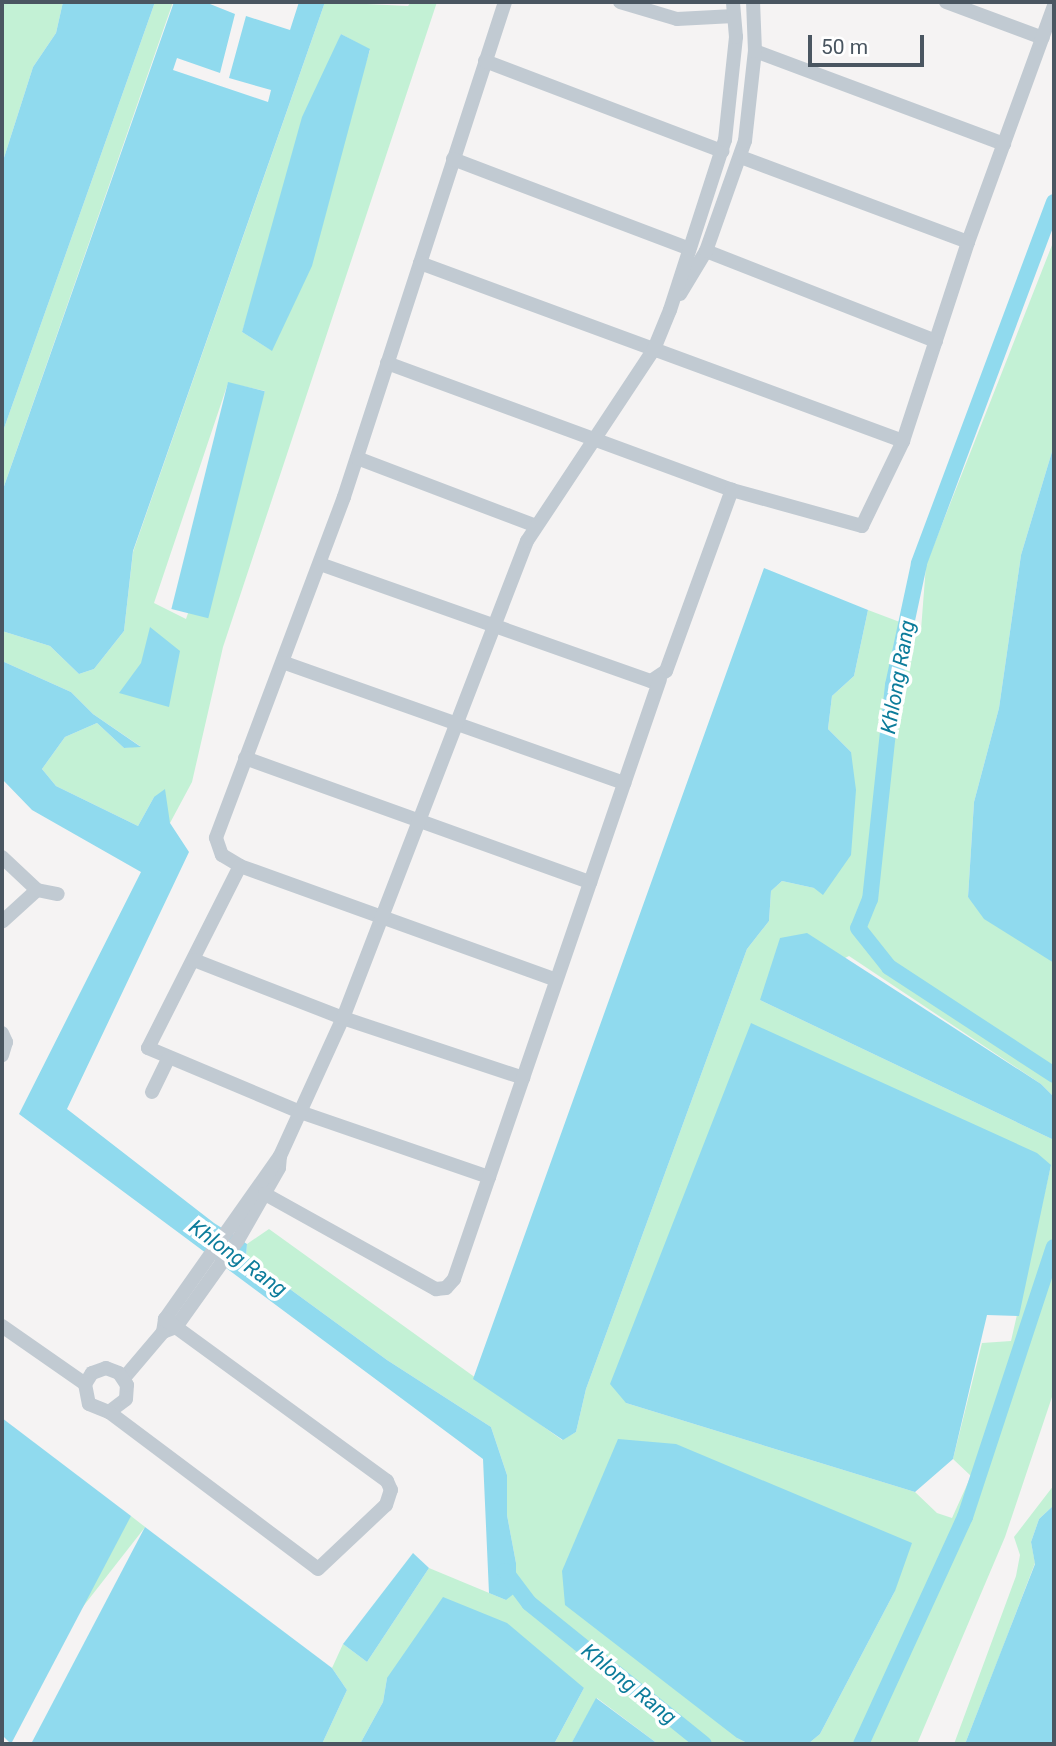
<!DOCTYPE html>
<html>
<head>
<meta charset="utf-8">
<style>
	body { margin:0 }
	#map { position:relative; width:1056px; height:1746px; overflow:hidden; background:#f5f3f3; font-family:Roboto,sans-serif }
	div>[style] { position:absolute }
	.green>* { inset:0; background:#c3f1d5; transform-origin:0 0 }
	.water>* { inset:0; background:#90daee; transform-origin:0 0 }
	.canal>* { height:16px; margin:-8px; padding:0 8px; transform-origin:8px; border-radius:8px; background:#90daee }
	.street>* { height:14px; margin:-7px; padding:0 7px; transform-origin:7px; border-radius:7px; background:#c1cad2 }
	span { translate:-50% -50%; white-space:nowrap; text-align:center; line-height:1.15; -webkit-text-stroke:7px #fff; paint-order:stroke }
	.water-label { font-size:21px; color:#0c7c9b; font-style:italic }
	.frame { position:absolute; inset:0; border:4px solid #4a5661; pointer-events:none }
	.scale { position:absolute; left:808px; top:35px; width:116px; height:32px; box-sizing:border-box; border:4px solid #4a5661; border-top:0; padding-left:9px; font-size:21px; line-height:24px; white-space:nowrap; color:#4a5661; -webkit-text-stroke:5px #fff; paint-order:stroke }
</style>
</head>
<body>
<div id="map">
	<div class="green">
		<div style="clip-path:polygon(2px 2px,63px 2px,56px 33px,33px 67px,2px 164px)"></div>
		<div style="clip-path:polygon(155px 2px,173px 2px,2px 492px,2px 434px)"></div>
		<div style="clip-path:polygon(evenodd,325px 2px,408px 6px,411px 2px,437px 2px,223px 647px,192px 782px,170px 823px,154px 797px,138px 826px,56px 786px,42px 769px,65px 737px,97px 723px,124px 748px,140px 746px,93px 714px,71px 692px,2px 661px,2px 631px,50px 646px,79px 674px,94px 669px,124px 631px,133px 552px,325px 2px,341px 34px,370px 50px,271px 350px,242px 332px,341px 34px,325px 2px,228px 383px,265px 391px,186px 619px,154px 603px,228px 383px)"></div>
		<div style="clip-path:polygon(evenodd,1054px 240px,1054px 445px,1021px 555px,999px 708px,974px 802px,968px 897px,1054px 963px,1054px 1097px,1041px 1084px,849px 956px,760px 1000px,1054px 1140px,1054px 1391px,1005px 1537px,917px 1744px,808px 1744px,820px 1734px,895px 1591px,737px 1738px,749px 1744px,658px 1744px,597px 1698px,571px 1744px,554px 1744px,584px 1688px,387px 1678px,383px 1702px,360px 1744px,322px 1744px,347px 1690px,332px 1668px,343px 1644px,367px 1662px,429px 1568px,506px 1600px,516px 1563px,507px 1515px,507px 1475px,491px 1427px,387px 1360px,246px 1257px,247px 1244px,269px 1229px,562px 1440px,576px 1432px,586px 1389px,747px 949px,769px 921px,771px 891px,782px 881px,814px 888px,851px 752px,828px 729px,832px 696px,854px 676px,868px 610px,921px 630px,926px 565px,1054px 240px,1051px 1165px,1011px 1341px,982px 1343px,953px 1459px,971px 1476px,952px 1518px,937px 1513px,915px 1492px,626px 1403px,1051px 1165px)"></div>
		<div style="clip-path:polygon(1054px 1485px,1054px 1505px,1039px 1519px,1031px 1542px,1035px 1563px,1001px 1652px,965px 1744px,954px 1744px,1016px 1576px,1020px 1555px,1014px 1537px)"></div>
		<div style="left:131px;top:1516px;width:18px;height:258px;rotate:38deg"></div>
	</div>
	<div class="water">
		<div style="clip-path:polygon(63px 2px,155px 2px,2px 434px,2px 164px,33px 67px,56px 33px)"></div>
		<div style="clip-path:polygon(174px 2px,205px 2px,235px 14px,220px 73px,177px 58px,173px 70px,268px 102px,271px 90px,229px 78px,246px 16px,290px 30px,299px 2px,325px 2px,133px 551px,124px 631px,94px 669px,79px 674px,50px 646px,2px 631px,2px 492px)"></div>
		<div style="clip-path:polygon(341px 34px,370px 49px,312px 266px,272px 351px,242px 332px,302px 117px)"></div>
		<div style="left:228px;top:382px;width:38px;height:234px;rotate:14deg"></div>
		<div style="clip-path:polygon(1054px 445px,1054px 963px,984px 919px,968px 897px,974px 802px,999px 708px,1021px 555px)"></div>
		<div style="clip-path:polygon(764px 568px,868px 610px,854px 676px,832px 696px,828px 729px,851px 752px,856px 790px,851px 855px,823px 895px,814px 888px,782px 881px,771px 891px,769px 921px,747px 949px,586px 1389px,576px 1432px,563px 1440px,473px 1379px)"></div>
		<div style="clip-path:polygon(150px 627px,180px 651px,169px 707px,119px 693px,141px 663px)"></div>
		<div style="clip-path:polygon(2px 661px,71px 692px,93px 714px,141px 747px,124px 748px,97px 723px,65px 737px,42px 769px,56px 786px,138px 826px,154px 797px,165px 789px,170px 823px,189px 852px,67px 1109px,214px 1223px,247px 1244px,246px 1257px,387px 1360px,491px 1427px,507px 1475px,507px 1515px,516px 1563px,516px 1592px,506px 1600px,489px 1593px,483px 1459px,19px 1114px,141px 872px,32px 810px,2px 779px)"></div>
		<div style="clip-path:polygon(807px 933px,1041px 1084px,1054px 1097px,1054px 1140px,760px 1000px,780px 938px)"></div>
		<div style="clip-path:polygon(751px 1023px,1037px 1153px,1051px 1165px,1019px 1316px,987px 1315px,953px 1459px,915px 1492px,626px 1403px,610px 1384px)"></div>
		<div style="clip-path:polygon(2px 1418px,131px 1516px,11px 1744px,2px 1735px)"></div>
		<div style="clip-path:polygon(618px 1439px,676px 1444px,912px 1543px,895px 1591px,820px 1734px,808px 1744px,749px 1744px,737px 1738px,565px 1605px,562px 1571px)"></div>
		<div style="clip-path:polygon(1054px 1505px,1054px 1744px,965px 1744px,1035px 1564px,1031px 1542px,1039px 1519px)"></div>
		<div style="clip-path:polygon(145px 1527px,332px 1668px,347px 1690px,322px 1744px,31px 1744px)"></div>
		<div style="clip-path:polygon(413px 1553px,429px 1568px,367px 1662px,343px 1644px)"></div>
		<div style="clip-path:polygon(443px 1597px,507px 1623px,584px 1688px,554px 1744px,360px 1744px,383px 1702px,387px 1678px)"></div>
		<div style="clip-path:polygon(596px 1698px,658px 1744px,571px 1744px)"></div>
	</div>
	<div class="canal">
		<div style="left:1054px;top:202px;width:386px;rotate:110.5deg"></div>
		<div style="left:919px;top:564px;width:124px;rotate:102.1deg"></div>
		<div style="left:893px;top:685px;width:215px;rotate:96.1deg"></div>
		<div style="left:870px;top:899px;width:31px;rotate:112deg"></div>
		<div style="left:858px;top:928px;width:50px;rotate:51.5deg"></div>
		<div style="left:889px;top:967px;width:197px;rotate:33.2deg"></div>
		<div style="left:505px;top:1571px;width:40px;rotate:53deg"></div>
		<div style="left:529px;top:1603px;width:225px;rotate:38.9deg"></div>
		<div style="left:861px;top:1744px;width:250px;rotate:-65.4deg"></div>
		<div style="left:965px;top:1517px;width:284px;rotate:-71.8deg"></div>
	</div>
	<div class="street">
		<div style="left:505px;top:2px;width:521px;rotate:108.02deg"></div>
		<div style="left:344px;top:497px;width:364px;rotate:110.6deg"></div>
		<div style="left:216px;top:838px;width:18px;rotate:71deg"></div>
		<div style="left:222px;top:855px;width:21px;rotate:31deg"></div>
		<div style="left:240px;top:866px;width:336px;rotate:19.8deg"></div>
		<div style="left:620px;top:2px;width:59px;rotate:16.6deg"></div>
		<div style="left:677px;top:19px;width:57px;rotate:-3deg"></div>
		<div style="left:946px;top:2px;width:103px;rotate:20.4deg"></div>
		<div style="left:755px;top:51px;width:266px;rotate:20.5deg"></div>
		<div style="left:485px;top:61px;width:254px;rotate:20.8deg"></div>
		<div style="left:453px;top:159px;width:250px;rotate:20.8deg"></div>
		<div style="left:968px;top:242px;width:251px;rotate:-70deg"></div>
		<div style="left:706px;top:251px;width:247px;rotate:21.4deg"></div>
		<div style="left:420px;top:263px;width:515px;rotate:20.23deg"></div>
		<div style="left:680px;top:294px;width:50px;rotate:-58.8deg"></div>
		<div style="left:706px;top:251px;width:117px;rotate:-70.5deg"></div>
		<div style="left:745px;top:141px;width:91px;rotate:-83.7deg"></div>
		<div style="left:755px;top:51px;width:49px;rotate:-92.3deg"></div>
		<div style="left:387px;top:363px;width:368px;rotate:20.2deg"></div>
		<div style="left:732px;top:490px;width:135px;rotate:15.5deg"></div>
		<div style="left:862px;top:526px;width:94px;rotate:-64.2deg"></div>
		<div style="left:903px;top:441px;width:209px;rotate:-71.9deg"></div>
		<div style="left:968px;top:242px;width:242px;rotate:-159.5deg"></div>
		<div style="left:357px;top:458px;width:191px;rotate:20.8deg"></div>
		<div style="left:320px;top:564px;width:351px;rotate:19.5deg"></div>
		<div style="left:651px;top:681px;width:18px;rotate:-34deg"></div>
		<div style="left:666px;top:671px;width:193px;rotate:-70deg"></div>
		<div style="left:285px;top:663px;width:360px;rotate:19.5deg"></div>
		<div style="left:245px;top:758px;width:367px;rotate:19.8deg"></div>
		<div style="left:2px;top:857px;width:48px;rotate:43.3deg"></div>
		<div style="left:37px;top:890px;width:47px;rotate:137.6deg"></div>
		<div style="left:240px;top:866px;width:204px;rotate:116.8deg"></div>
		<div style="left:148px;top:1048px;width:165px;rotate:22.8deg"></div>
		<div style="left:300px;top:1112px;width:200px;rotate:19deg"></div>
		<div style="left:37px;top:890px;width:21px;rotate:11deg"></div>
		<div style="left:194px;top:960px;width:160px;rotate:21.3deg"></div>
		<div style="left:343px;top:1018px;width:190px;rotate:18.4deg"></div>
		<div style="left:2px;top:1033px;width:10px;rotate:66deg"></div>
		<div style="left:6px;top:1042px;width:14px;rotate:107deg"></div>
		<div style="left:152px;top:1092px;width:37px;rotate:-64deg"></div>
		<div style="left:280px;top:1156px;width:152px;rotate:-65.5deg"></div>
		<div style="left:343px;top:1018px;width:511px;rotate:-68.91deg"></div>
		<div style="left:527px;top:541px;width:230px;rotate:-56.5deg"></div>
		<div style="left:654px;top:349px;width:42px;rotate:-67.7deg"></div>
		<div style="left:670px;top:310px;width:179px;rotate:-72.1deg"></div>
		<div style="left:725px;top:140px;width:104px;rotate:-83.9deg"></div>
		<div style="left:736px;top:37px;width:35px;rotate:-95deg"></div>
		<div style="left:280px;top:1156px;width:12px;rotate:95deg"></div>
		<div style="left:279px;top:1168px;width:83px;rotate:119.7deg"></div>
		<div style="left:238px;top:1240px;width:107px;rotate:125.5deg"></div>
		<div style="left:176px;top:1327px;width:14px;rotate:159deg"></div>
		<div style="left:163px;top:1332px;width:13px;rotate:-81deg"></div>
		<div style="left:165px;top:1319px;width:199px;rotate:-54.8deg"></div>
		<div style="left:265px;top:1194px;width:196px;rotate:29.1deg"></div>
		<div style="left:436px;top:1289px;width:10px;rotate:-6deg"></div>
		<div style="left:446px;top:1288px;width:12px;rotate:-48deg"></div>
		<div style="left:454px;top:1279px;width:634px;rotate:-71.05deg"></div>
		<div style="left:2px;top:1326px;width:101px;rotate:34.9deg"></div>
		<div style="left:124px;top:1378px;width:60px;rotate:-49.7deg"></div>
		<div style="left:109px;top:1412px;width:21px;rotate:-37deg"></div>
		<div style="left:126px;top:1399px;width:14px;rotate:-86deg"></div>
		<div style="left:127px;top:1385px;width:14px;rotate:-124deg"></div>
		<div style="left:119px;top:1373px;width:14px;rotate:-159deg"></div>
		<div style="left:106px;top:1368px;width:15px;rotate:160deg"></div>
		<div style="left:92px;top:1373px;width:13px;rotate:122deg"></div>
		<div style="left:85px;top:1384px;width:20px;rotate:79deg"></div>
		<div style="left:89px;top:1404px;width:22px;rotate:22deg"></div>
		<div style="left:109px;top:1412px;width:261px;rotate:36.9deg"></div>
		<div style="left:318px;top:1569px;width:93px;rotate:-43.3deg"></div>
		<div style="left:386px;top:1505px;width:16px;rotate:-72deg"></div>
		<div style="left:391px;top:1490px;width:10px;rotate:-114deg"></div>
		<div style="left:387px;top:1481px;width:275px;rotate:-143.9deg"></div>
	</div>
	<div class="water-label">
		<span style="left:898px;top:677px;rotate:-80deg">Khlong Rang</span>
		<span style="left:238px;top:1258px;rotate:36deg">Khlong Rang</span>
		<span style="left:629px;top:1684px;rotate:39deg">Khlong Rang</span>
	</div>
	<div class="frame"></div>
	<div class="scale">50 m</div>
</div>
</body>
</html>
